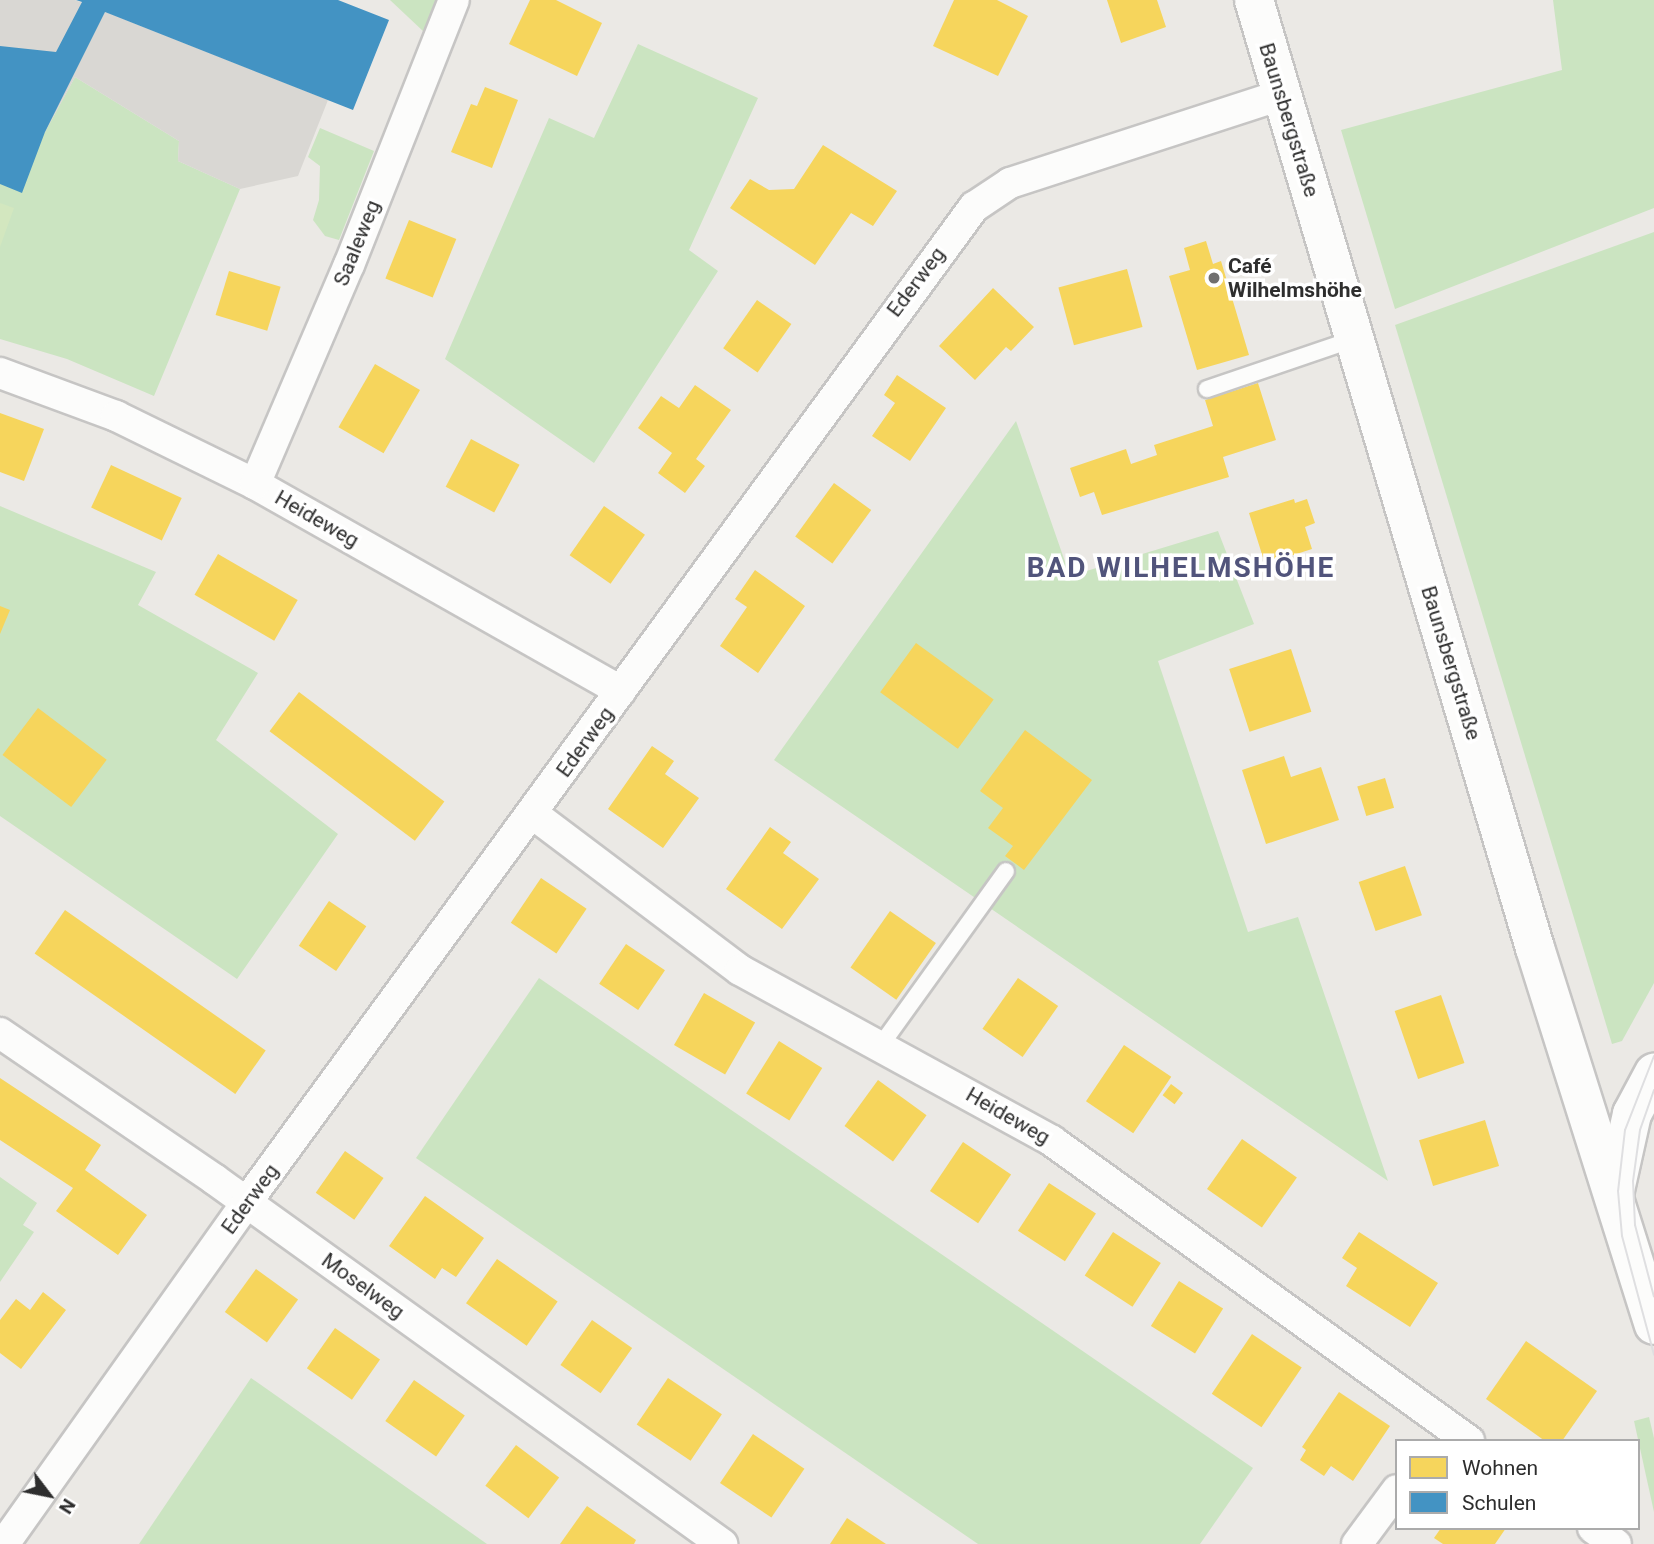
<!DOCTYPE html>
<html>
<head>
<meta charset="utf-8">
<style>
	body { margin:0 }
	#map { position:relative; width:1654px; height:1544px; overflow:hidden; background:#ebe9e5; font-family:Roboto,sans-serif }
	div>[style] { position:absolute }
	.green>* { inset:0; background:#cbe4c1 }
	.pitch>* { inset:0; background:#d3e7bf }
	.plaza>* { inset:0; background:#d9d7d3 }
	.homes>* { inset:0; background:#f6d55c; transform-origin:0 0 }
	.schools>* { inset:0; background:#4393c3 }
	.roads { filter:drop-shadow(2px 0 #c6c5c4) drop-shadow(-2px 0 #c6c5c4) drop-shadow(0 2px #c6c5c4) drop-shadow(0 -2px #c6c5c4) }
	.lane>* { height:16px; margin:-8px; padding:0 8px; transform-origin:8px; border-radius:8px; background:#fcfcfb }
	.street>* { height:30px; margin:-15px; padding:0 15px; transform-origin:15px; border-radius:15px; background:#fcfcfb }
	.secondary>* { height:38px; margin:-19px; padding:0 19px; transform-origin:19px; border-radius:19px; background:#fcfcfb }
	.tram>* { height:2px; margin:-1px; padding:0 1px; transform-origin:1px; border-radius:1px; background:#dfdfe1 }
	.dots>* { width:19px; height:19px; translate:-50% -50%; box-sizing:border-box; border:4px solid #fff; border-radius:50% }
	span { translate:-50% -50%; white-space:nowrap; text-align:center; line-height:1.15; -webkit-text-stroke:7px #fff; paint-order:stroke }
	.street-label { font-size:21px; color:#2e2e2e }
	.poi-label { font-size:21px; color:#2e2e2e; font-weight:700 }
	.left { translate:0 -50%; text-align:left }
	.district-label { font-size:28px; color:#51547b; font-weight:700; letter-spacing:2px }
	.legend { position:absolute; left:1395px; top:1439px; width:245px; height:91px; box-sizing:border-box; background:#fff; border:2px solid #ababab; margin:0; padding:9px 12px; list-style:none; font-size:21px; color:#2e2e2e }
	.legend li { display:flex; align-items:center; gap:14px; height:35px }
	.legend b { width:35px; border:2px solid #ababab }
	.north { position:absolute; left:14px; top:1460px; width:70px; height:70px; -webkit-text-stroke:5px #fff; paint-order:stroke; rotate:122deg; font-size:19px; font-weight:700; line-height:28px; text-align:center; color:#2e2e2e }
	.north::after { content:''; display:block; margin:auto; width:24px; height:32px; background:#2e2e2e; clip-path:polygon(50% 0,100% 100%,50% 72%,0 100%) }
</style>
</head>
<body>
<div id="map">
	<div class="green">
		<div style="clip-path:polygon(390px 0,437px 0,424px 32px)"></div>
		<div style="clip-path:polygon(1553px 0,1654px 0,1654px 208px,1395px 309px,1341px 130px,1562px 70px)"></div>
		<div style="clip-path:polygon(638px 44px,758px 98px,689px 250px,718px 271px,594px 463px,445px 359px,549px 118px,594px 138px)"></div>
		<div style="clip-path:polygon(75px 77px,179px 141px,178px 161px,240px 189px,154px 396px,67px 359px,0 339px,0 184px,45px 132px)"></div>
		<div style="clip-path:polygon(320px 128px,374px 151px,339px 240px,325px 236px,313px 220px,319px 200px,320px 166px,308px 157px)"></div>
		<div style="clip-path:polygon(1654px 232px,1654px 983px,1622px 1041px,1612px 1044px,1395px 325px)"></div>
		<div style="clip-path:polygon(1016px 421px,1070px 576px,1218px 531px,1254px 624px,1158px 661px,1248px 932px,1298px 917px,1388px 1181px,774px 760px)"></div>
		<div style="clip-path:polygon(0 506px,156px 572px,138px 605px,258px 673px,216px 740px,338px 834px,237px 979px,0 816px)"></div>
		<div style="clip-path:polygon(539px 978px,1253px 1468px,1200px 1544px,978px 1544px,416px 1158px)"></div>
		<div style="clip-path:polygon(0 1177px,37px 1203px,23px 1225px,34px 1232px,0 1282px)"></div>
		<div style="clip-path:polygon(251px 1378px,487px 1544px,139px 1544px)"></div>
		<div style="clip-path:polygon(1649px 1417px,1654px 1438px,1654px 1512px,1634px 1421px)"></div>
	</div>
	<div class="pitch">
		<div style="clip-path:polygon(0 203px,14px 208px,0 247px)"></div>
	</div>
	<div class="plaza">
		<div style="clip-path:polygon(0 0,75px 0,328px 100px,298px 176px,240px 189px,178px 161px,179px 141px,75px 77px,45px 132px,0 46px)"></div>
	</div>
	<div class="homes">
		<div style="clip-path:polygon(530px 0,556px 0,602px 23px,577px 76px,509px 44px)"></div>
		<div style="clip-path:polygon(954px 0,997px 0,1028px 16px,998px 76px,933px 46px)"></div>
		<div style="clip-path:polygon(1107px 0,1157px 0,1166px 27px,1121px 43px)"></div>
		<div style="clip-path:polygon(485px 87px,518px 100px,492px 168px,451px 152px,471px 104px,477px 106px)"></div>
		<div style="clip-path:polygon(823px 145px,897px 191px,873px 226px,851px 213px,815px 265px,730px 208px,750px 179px,769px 190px,794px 189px)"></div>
		<div style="left:409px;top:220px;width:51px;height:63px;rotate:22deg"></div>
		<div style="clip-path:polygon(1206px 241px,1213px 264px,1221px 261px,1249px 355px,1197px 370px,1169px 276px,1190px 270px,1184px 248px)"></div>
		<div style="left:1127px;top:269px;width:60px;height:71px;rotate:75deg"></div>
		<div style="left:229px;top:271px;width:54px;height:46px;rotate:17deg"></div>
		<div style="clip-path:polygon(993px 288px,1034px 327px,1011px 351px,1006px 347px,975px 380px,939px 346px)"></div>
		<div style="left:757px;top:300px;width:42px;height:59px;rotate:35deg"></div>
		<div style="left:375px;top:364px;width:52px;height:73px;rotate:30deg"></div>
		<div style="clip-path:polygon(897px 375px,946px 408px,910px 461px,872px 436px,895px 403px,884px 395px)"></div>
		<div style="clip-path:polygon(1258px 383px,1276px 440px,1223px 457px,1229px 477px,1102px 515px,1094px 492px,1080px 497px,1070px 468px,1126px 449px,1131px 464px,1157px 455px,1154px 445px,1213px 426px,1205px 400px)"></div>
		<div style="clip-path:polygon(695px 385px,731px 410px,696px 459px,705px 466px,685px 493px,658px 473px,672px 453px,638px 428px,661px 396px,679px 408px)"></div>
		<div style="clip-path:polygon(0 413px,44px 429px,24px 481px,0 472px)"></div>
		<div style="left:471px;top:439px;width:55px;height:54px;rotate:28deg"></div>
		<div style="left:111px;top:465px;width:78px;height:47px;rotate:25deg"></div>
		<div style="left:834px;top:483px;width:46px;height:66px;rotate:36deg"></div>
		<div style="clip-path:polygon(1294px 499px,1295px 503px,1307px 499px,1315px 523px,1305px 527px,1312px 549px,1265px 564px,1249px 513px)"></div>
		<div style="left:604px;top:506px;width:50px;height:60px;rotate:35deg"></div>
		<div style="left:218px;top:554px;width:92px;height:47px;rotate:30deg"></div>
		<div style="clip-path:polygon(755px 570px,805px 606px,758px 673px,720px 646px,747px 607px,735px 599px)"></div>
		<div style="clip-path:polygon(0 606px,10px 610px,0 634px)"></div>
		<div style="left:916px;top:643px;width:96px;height:61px;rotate:36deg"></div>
		<div style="left:1291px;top:649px;width:66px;height:65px;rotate:72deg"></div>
		<div style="left:299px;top:692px;width:182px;height:49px;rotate:37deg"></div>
		<div style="left:38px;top:708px;width:86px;height:59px;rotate:37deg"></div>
		<div style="clip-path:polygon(1025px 730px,1092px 780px,1024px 870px,1005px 856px,1013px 846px,988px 828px,1003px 808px,980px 791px)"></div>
		<div style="clip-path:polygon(652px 746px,674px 761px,665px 774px,699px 798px,663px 848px,608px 809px)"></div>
		<div style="clip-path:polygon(1284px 756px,1291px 777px,1321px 767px,1339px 820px,1266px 844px,1242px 770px)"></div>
		<div style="left:1385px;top:778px;width:31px;height:29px;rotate:73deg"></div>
		<div style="clip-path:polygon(770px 827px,791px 842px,783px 853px,819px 879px,782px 929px,726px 889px)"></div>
		<div style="left:1405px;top:866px;width:52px;height:49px;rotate:71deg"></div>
		<div style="left:541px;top:878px;width:55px;height:54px;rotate:34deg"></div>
		<div style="left:329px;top:901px;width:45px;height:54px;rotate:34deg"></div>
		<div style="left:65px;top:910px;width:245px;height:53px;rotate:35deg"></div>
		<div style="left:890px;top:911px;width:56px;height:69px;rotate:35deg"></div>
		<div style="left:626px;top:944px;width:47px;height:48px;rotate:34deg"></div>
		<div style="left:1018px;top:978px;width:49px;height:62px;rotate:35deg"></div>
		<div style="left:704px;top:993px;width:59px;height:60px;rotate:30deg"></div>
		<div style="left:1441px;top:995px;width:72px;height:49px;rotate:71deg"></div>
		<div style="left:779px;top:1041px;width:51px;height:62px;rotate:32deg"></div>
		<div style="left:1124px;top:1045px;width:57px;height:68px;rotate:34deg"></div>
		<div style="clip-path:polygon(0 1078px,101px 1145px,85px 1170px,147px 1215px,118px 1255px,56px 1211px,73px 1188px,0 1140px)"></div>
		<div style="left:878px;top:1080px;width:60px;height:57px;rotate:36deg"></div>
		<div style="left:1171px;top:1084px;width:15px;height:14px;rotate:37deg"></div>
		<div style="left:1485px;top:1120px;width:48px;height:69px;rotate:73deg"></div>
		<div style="left:1242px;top:1139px;width:67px;height:61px;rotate:35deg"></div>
		<div style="left:963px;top:1142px;width:58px;height:59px;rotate:34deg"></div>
		<div style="left:345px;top:1151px;width:47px;height:51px;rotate:35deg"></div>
		<div style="left:1049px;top:1183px;width:56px;height:57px;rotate:33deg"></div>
		<div style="clip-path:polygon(425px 1196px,484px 1238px,456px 1277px,442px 1268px,435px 1279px,389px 1246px)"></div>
		<div style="left:1113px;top:1232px;width:57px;height:52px;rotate:33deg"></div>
		<div style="clip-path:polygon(1359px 1232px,1438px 1283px,1410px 1327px,1346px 1286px,1357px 1268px,1342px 1258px)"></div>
		<div style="left:497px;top:1259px;width:74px;height:54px;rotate:35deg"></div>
		<div style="left:256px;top:1269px;width:52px;height:53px;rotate:36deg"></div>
		<div style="left:1179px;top:1281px;width:52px;height:53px;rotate:32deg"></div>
		<div style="clip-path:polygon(43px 1292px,66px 1310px,21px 1369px,0 1353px,0 1320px,16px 1299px,30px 1310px)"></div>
		<div style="left:592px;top:1320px;width:49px;height:55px;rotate:35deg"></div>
		<div style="left:335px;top:1328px;width:55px;height:49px;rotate:35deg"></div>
		<div style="left:1252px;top:1334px;width:60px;height:72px;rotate:34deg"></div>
		<div style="clip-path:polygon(1526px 1341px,1597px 1391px,1562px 1441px,1545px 1441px,1486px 1399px)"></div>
		<div style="left:668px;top:1378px;width:65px;height:56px;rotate:34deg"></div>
		<div style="left:414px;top:1380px;width:62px;height:50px;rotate:35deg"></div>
		<div style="clip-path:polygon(1339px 1392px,1390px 1426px,1353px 1481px,1331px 1466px,1324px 1476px,1300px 1460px,1306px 1450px,1302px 1447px)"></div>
		<div style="left:753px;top:1434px;width:62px;height:59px;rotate:34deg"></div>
		<div style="left:516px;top:1445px;width:54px;height:51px;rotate:37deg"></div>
		<div style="clip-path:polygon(587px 1506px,636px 1540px,634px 1544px,560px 1544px)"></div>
		<div style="clip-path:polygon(847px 1518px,886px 1544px,830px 1544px)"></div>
		<div style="clip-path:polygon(1441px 1528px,1506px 1528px,1495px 1544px,1443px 1544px,1434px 1538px)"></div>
	</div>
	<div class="schools">
		<div style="clip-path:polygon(76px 0,338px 0,389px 20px,353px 110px,105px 12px,45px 132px,22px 193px,0 184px,0 46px,56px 52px,82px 2px)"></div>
	</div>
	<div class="roads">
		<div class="lane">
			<div style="left:1207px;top:389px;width:155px;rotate:-18.8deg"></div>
			<div style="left:881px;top:1045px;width:214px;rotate:-54.3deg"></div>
		</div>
		<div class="street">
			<div style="left:0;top:373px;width:124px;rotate:20.3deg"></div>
			<div style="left:116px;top:416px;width:155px;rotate:26.1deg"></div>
			<div style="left:255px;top:484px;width:420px;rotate:29.5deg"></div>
			<div style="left:255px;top:484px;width:238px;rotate:-66.8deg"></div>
			<div style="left:349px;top:265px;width:285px;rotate:-68.4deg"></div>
			<div style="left:533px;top:814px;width:259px;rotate:37deg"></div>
			<div style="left:740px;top:970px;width:356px;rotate:28.7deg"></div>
			<div style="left:1052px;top:1141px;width:514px;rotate:35.73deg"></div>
			<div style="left:0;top:1033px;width:259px;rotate:34.3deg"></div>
			<div style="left:214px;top:1179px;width:626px;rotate:35.7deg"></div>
			<div style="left:1593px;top:1528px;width:28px;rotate:35deg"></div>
			<div style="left:4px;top:1544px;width:418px;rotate:-54.6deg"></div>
			<div style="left:246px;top:1203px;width:1234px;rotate:-53.84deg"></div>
			<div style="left:974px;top:207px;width:43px;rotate:-33.7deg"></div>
			<div style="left:1010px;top:183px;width:285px;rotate:-18deg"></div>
			<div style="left:1357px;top:1544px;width:67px;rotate:-53.5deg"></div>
		</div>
		<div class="secondary">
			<div style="left:1254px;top:0;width:989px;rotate:73.49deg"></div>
			<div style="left:1535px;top:948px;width:395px;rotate:72.5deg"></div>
			<div style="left:1615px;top:1190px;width:78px;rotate:-77.4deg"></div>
			<div style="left:1632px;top:1114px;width:47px;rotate:-61.8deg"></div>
		</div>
	</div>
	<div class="tram">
		<div style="left:1654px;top:1056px;width:79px;rotate:111.4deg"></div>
		<div style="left:1625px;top:1130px;width:61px;rotate:96.5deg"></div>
		<div style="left:1618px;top:1191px;width:45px;rotate:84.9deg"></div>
		<div style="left:1622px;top:1236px;width:123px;rotate:74.9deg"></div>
		<div style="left:1654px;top:1090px;width:42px;rotate:109.3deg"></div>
		<div style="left:1640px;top:1130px;width:51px;rotate:97.8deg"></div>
		<div style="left:1633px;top:1181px;width:44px;rotate:87.4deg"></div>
		<div style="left:1635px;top:1225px;width:74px;rotate:75.2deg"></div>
	</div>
	<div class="dots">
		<div style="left:1214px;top:278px;background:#706f6e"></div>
	</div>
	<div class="street-label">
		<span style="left:1289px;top:120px;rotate:73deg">Baunsbergstraße</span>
		<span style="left:357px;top:243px;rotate:-68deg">Saaleweg</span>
		<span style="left:916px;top:282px;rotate:-53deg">Ederweg</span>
		<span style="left:317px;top:519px;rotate:30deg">Heideweg</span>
		<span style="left:1451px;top:663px;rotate:73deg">Baunsbergstraße</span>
		<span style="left:585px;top:742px;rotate:-54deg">Ederweg</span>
		<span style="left:1008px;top:1116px;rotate:30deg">Heideweg</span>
		<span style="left:250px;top:1199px;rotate:-54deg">Ederweg</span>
		<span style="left:363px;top:1286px;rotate:36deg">Moselweg</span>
	</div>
	<div class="poi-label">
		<span class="left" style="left:1228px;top:278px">Café<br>Wilhelmshöhe</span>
	</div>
	<div class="district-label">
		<span style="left:1181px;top:568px">BAD WILHELMSHÖHE</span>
	</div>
	<ul class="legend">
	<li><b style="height:19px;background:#f6d55c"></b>Wohnen</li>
	<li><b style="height:19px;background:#4393c3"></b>Schulen</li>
	</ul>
	<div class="north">N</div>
</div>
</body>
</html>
